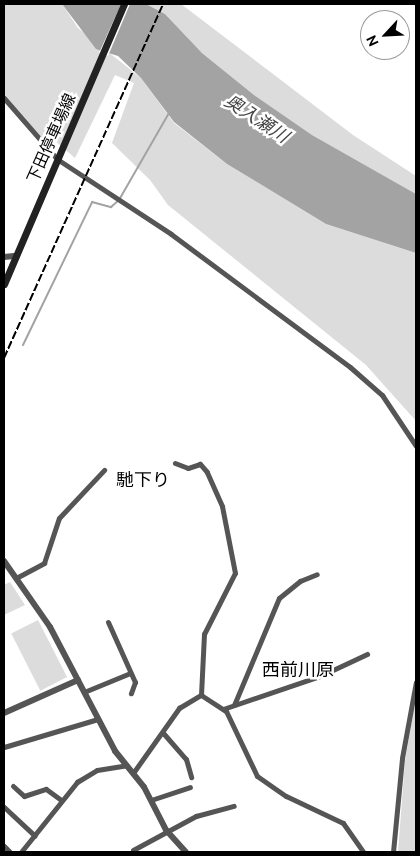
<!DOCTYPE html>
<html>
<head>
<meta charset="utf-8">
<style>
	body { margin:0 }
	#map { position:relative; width:420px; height:856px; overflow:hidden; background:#fff; font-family:Ubuntu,"Noto Sans JP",sans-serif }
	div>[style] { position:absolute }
	.green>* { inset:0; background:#dcdcdc; transform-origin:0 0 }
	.water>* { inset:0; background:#a3a3a3 }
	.pier>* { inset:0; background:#fff }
	.stream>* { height:2px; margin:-1px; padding:0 1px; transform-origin:1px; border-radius:1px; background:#a3a3a3 }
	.minor>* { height:5px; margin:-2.5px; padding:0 2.5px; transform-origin:2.5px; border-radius:2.5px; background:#555 }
	.tertiary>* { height:6px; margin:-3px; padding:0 3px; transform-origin:3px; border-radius:3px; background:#555 }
	.secondary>* { height:7px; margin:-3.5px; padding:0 3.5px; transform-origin:3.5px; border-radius:3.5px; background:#222 }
	.rail>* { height:2px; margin-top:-1px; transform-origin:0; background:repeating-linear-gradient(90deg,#000 0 8px,transparent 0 10.5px) }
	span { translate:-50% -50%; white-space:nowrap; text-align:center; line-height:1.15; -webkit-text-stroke:5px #fff; paint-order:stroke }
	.street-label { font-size:16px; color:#000 }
	.water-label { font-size:18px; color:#444; font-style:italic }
	.neighbourhood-label { font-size:18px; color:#000 }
	.frame { position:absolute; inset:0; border:5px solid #000; pointer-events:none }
	.north { position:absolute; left:360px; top:10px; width:50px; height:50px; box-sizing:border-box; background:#fff; border:1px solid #999; border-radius:50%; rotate:245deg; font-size:14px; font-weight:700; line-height:20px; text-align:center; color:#000 }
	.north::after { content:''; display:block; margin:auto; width:18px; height:22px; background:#000; clip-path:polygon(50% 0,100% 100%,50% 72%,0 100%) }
</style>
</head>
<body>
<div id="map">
	<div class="green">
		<div style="clip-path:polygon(4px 4px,62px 4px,78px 28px,141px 78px,174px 123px,227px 164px,326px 224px,416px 253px,416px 421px,366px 365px,168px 205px,150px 180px,112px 143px,134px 83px,115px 75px,75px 158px,48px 135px,42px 138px,4px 94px)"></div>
		<div style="clip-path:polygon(146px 4px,181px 4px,353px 135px,416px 176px,416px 194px,312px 135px,254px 95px,202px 53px,165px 14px)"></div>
		<div style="clip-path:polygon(10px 582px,25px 605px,4px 615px,4px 585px)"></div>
		<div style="left:38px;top:620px;width:64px;height:30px;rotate:63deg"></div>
		<div style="clip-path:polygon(416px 698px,416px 852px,398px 852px,405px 761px)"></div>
	</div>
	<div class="water">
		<div style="clip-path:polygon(62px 4px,146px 4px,165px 14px,202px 53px,254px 95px,312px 135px,416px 194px,416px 253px,326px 224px,227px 164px,174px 122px,141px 78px,118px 56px,96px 49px)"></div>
	</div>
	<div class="pier">
		<div style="clip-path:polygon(121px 4px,130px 4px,108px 56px,99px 53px)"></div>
	</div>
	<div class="stream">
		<div style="left:23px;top:345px;width:159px;rotate:-64.2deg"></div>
		<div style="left:92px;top:202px;width:20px;rotate:15deg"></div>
		<div style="left:111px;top:207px;width:11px;rotate:-41deg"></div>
		<div style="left:119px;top:200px;width:100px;rotate:-60.1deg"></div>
	</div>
	<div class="minor">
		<div style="left:4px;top:98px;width:81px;rotate:49deg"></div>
		<div style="left:57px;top:159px;width:136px;rotate:33.3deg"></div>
		<div style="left:171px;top:234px;width:223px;rotate:36.6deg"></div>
		<div style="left:350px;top:367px;width:43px;rotate:41.2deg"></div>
		<div style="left:382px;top:395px;width:61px;rotate:56.3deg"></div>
		<div style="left:16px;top:578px;width:32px;rotate:-28deg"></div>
		<div style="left:44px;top:563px;width:47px;rotate:-71.6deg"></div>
		<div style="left:59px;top:518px;width:66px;rotate:-46.8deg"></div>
		<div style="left:108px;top:622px;width:66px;rotate:65.8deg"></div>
		<div style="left:135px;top:682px;width:12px;rotate:110deg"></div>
		<div style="left:84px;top:692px;width:50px;rotate:-22.4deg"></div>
		<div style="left:201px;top:695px;width:30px;rotate:33deg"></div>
		<div style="left:226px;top:711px;width:72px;rotate:64.5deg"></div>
		<div style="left:257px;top:776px;width:35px;rotate:35deg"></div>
		<div style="left:286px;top:796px;width:63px;rotate:25.3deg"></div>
		<div style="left:343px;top:823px;width:35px;rotate:55deg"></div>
		<div style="left:234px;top:705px;width:116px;rotate:-67.2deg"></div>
		<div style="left:279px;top:598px;width:27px;rotate:-39deg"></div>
		<div style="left:300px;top:581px;width:18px;rotate:-22deg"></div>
		<div style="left:223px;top:709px;width:102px;rotate:-18.8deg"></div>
		<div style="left:320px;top:676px;width:52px;rotate:-25.1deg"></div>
		<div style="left:164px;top:734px;width:33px;rotate:49deg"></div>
		<div style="left:186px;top:759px;width:19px;rotate:74deg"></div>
		<div style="left:4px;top:747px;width:98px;rotate:-16.6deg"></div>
		<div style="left:133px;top:773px;width:80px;rotate:-54.7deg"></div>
		<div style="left:179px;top:708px;width:26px;rotate:-31deg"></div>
		<div style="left:201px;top:695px;width:61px;rotate:-87.2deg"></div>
		<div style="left:204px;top:634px;width:68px;rotate:-63.1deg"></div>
		<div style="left:235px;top:573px;width:68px;rotate:-101deg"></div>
		<div style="left:222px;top:506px;width:37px;rotate:-114deg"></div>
		<div style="left:207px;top:472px;width:11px;rotate:-131deg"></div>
		<div style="left:200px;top:464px;width:13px;rotate:162deg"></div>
		<div style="left:188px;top:468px;width:14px;rotate:-159deg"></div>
		<div style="left:13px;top:786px;width:15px;rotate:42deg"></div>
		<div style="left:24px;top:796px;width:23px;rotate:-18deg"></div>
		<div style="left:46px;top:789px;width:17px;rotate:36deg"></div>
		<div style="left:151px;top:800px;width:41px;rotate:-18.4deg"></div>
		<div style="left:4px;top:807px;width:42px;rotate:43.1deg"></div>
		<div style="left:4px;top:846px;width:8px;rotate:45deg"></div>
		<div style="left:133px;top:850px;width:72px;rotate:-28.4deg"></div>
		<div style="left:196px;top:816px;width:39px;rotate:-15deg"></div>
		<div style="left:21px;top:852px;width:90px;rotate:-51.3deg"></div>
		<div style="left:77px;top:782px;width:23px;rotate:-31deg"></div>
		<div style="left:97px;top:770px;width:30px;rotate:-9deg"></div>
		<div style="left:393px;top:852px;width:94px;rotate:-84.5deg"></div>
		<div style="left:402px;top:758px;width:77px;rotate:-79.6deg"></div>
	</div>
	<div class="tertiary">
		<div style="left:4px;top:257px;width:10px;rotate:-6deg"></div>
		<div style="left:4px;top:561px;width:80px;rotate:55.1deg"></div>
		<div style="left:50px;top:627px;width:140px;rotate:62.3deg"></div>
		<div style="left:115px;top:751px;width:46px;rotate:51.1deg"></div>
		<div style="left:144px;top:787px;width:48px;rotate:62.9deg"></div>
		<div style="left:166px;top:830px;width:30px;rotate:48deg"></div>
		<div style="left:4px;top:713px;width:81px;rotate:-24deg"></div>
	</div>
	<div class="secondary">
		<div style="left:4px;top:284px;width:305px;rotate:-66.8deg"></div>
	</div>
	<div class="rail">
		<div style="left:4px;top:358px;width:388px;rotate:-65.8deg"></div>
	</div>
	<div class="street-label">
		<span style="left:51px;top:138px;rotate:-66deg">下田停車場線</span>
	</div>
	<div class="water-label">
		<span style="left:257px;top:118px;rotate:33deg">奥入瀬川</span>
	</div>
	<div class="neighbourhood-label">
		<span style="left:143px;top:479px">馳下り</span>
		<span style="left:298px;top:669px">西前川原</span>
	</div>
	<div class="frame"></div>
	<div class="north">N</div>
</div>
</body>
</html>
